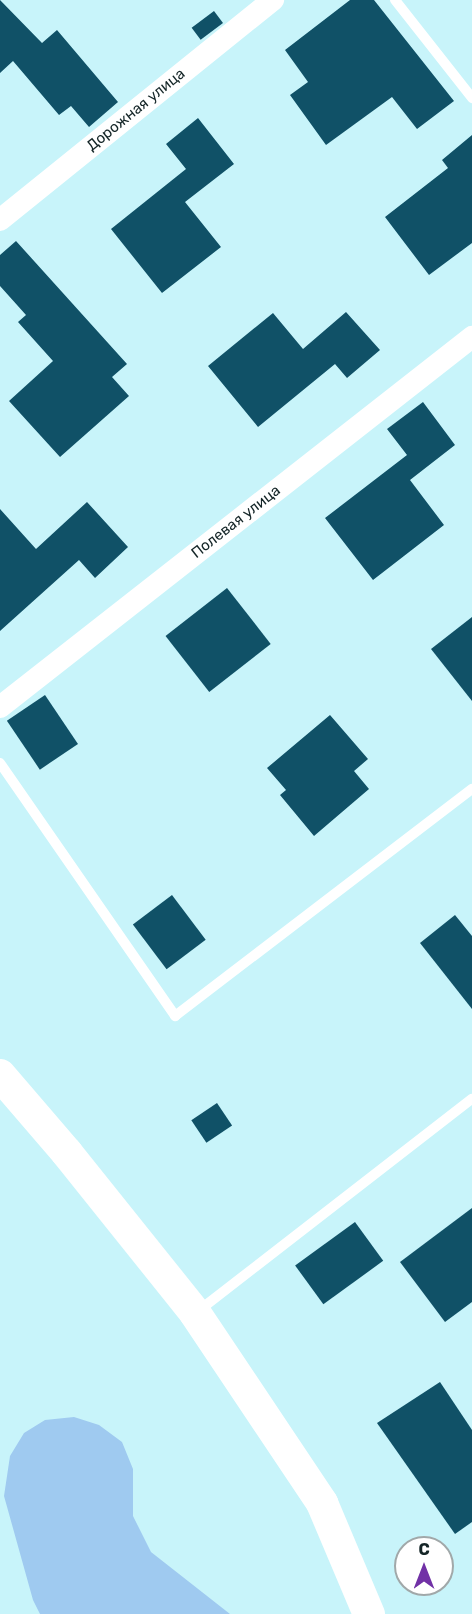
<!DOCTYPE html>
<html>
<head>
<meta charset="utf-8">
<style>
	body { margin:0 }
	#map { position:relative; width:472px; height:1614px; overflow:hidden; background:#c8f4fa; font-family:Rubik,sans-serif }
	div>[style] { position:absolute }
	.water>* { inset:0; background:#9fcaf0 }
	.building>* { inset:0; background:#105167; transform-origin:0 0 }
	.lane>* { height:10px; margin:-5px; padding:0 5px; transform-origin:5px; border-radius:5px; background:#fff }
	.street>* { height:22px; margin:-11px; padding:0 11px; transform-origin:11px; border-radius:11px; background:#fff }
	.secondary>* { height:32px; margin:-16px; padding:0 16px; transform-origin:16px; border-radius:16px; background:#fff }
	span { translate:-50% -50%; white-space:nowrap; text-align:center; line-height:1.15; -webkit-text-stroke:6px #fff; paint-order:stroke }
	.street-label { font-size:15px; color:#142527 }
	.north { position:absolute; left:394px; top:1536px; width:60px; height:60px; box-sizing:border-box; background:#fff; border:2px solid #a1a8a9; border-radius:50%; rotate:0deg; font-size:16px; font-weight:700; line-height:24px; text-align:center; color:#142527 }
	.north::after { content:''; display:block; margin:auto; width:21px; height:27px; background:#7131a6; clip-path:polygon(50% 0,100% 100%,50% 72%,0 100%) }
</style>
</head>
<body>
<div id="map">
	<div class="water">
		<div style="clip-path:polygon(74px 1417px,99px 1425px,122px 1442px,133px 1469px,133px 1516px,151px 1552px,230px 1614px,40px 1614px,33px 1600px,4px 1496px,10px 1456px,24px 1433px,45px 1420px)"></div>
	</div>
	<div class="building">
		<div style="clip-path:polygon(0 0,42px 43px,57px 30px,118px 102px,89px 127px,71px 106px,59px 115px,13px 61px,0 73px)"></div>
		<div style="clip-path:polygon(350px 0,374px 0,454px 101px,417px 129px,392px 97px,326px 145px,290px 95px,308px 82px,285px 50px)"></div>
		<div style="left:214px;top:11px;width:15px;height:28px;rotate:53deg"></div>
		<div style="clip-path:polygon(198px 118px,234px 164px,185px 202px,221px 247px,162px 293px,111px 229px,186px 169px,166px 144px)"></div>
		<div style="clip-path:polygon(472px 135px,472px 243px,429px 275px,385px 217px,448px 168px,442px 160px)"></div>
		<div style="clip-path:polygon(16px 241px,127px 364px,112px 377px,129px 396px,60px 457px,9px 401px,53px 361px,18px 322px,26px 315px,0 286px,0 255px)"></div>
		<div style="clip-path:polygon(346px 312px,380px 350px,347px 378px,335px 364px,258px 427px,208px 366px,273px 313px,303px 349px)"></div>
		<div style="clip-path:polygon(423px 402px,455px 445px,410px 480px,444px 525px,373px 580px,325px 518px,407px 455px,387px 429px)"></div>
		<div style="clip-path:polygon(87px 502px,128px 547px,95px 578px,79px 560px,0 631px,0 509px,36px 549px)"></div>
		<div style="left:227px;top:588px;width:71px;height:78px;rotate:52deg"></div>
		<div style="clip-path:polygon(472px 617px,472px 701px,431px 649px)"></div>
		<div style="left:45px;top:695px;width:59px;height:46px;rotate:56deg"></div>
		<div style="clip-path:polygon(330px 715px,368px 759px,354px 771px,369px 789px,314px 836px,280px 795px,286px 790px,267px 768px)"></div>
		<div style="left:172px;top:895px;width:56px;height:49px;rotate:53deg"></div>
		<div style="clip-path:polygon(455px 915px,472px 936px,472px 1009px,420px 943px)"></div>
		<div style="left:217px;top:1103px;width:27px;height:31px;rotate:56deg"></div>
		<div style="clip-path:polygon(472px 1208px,472px 1302px,445px 1322px,400px 1262px)"></div>
		<div style="left:355px;top:1222px;width:48px;height:74px;rotate:54deg"></div>
		<div style="clip-path:polygon(440px 1382px,472px 1430px,472px 1522px,455px 1534px,377px 1423px)"></div>
	</div>
	<div class="lane">
		<div style="left:395px;top:0;width:125px;rotate:51.8deg"></div>
		<div style="left:0;top:763px;width:308px;rotate:55.3deg"></div>
		<div style="left:175px;top:1016px;width:374px;rotate:-37.4deg"></div>
		<div style="left:197px;top:1312px;width:348px;rotate:-37.8deg"></div>
	</div>
	<div class="street">
		<div style="left:0;top:220px;width:351px;rotate:-38.9deg"></div>
		<div style="left:0;top:707px;width:600px;rotate:-38.09deg"></div>
	</div>
	<div class="secondary">
		<div style="left:0;top:1075px;width:103px;rotate:49.3deg"></div>
		<div style="left:67px;top:1153px;width:205px;rotate:51.3deg"></div>
		<div style="left:195px;top:1313px;width:229px;rotate:56.2deg"></div>
		<div style="left:322px;top:1503px;width:121px;rotate:67.1deg"></div>
	</div>
	<div class="street-label">
		<span style="left:136px;top:110px;rotate:-39deg">Дорожная улица</span>
		<span style="left:236px;top:522px;rotate:-38deg">Полевая улица</span>
	</div>
	<div class="north">С</div>
</div>
</body>
</html>
